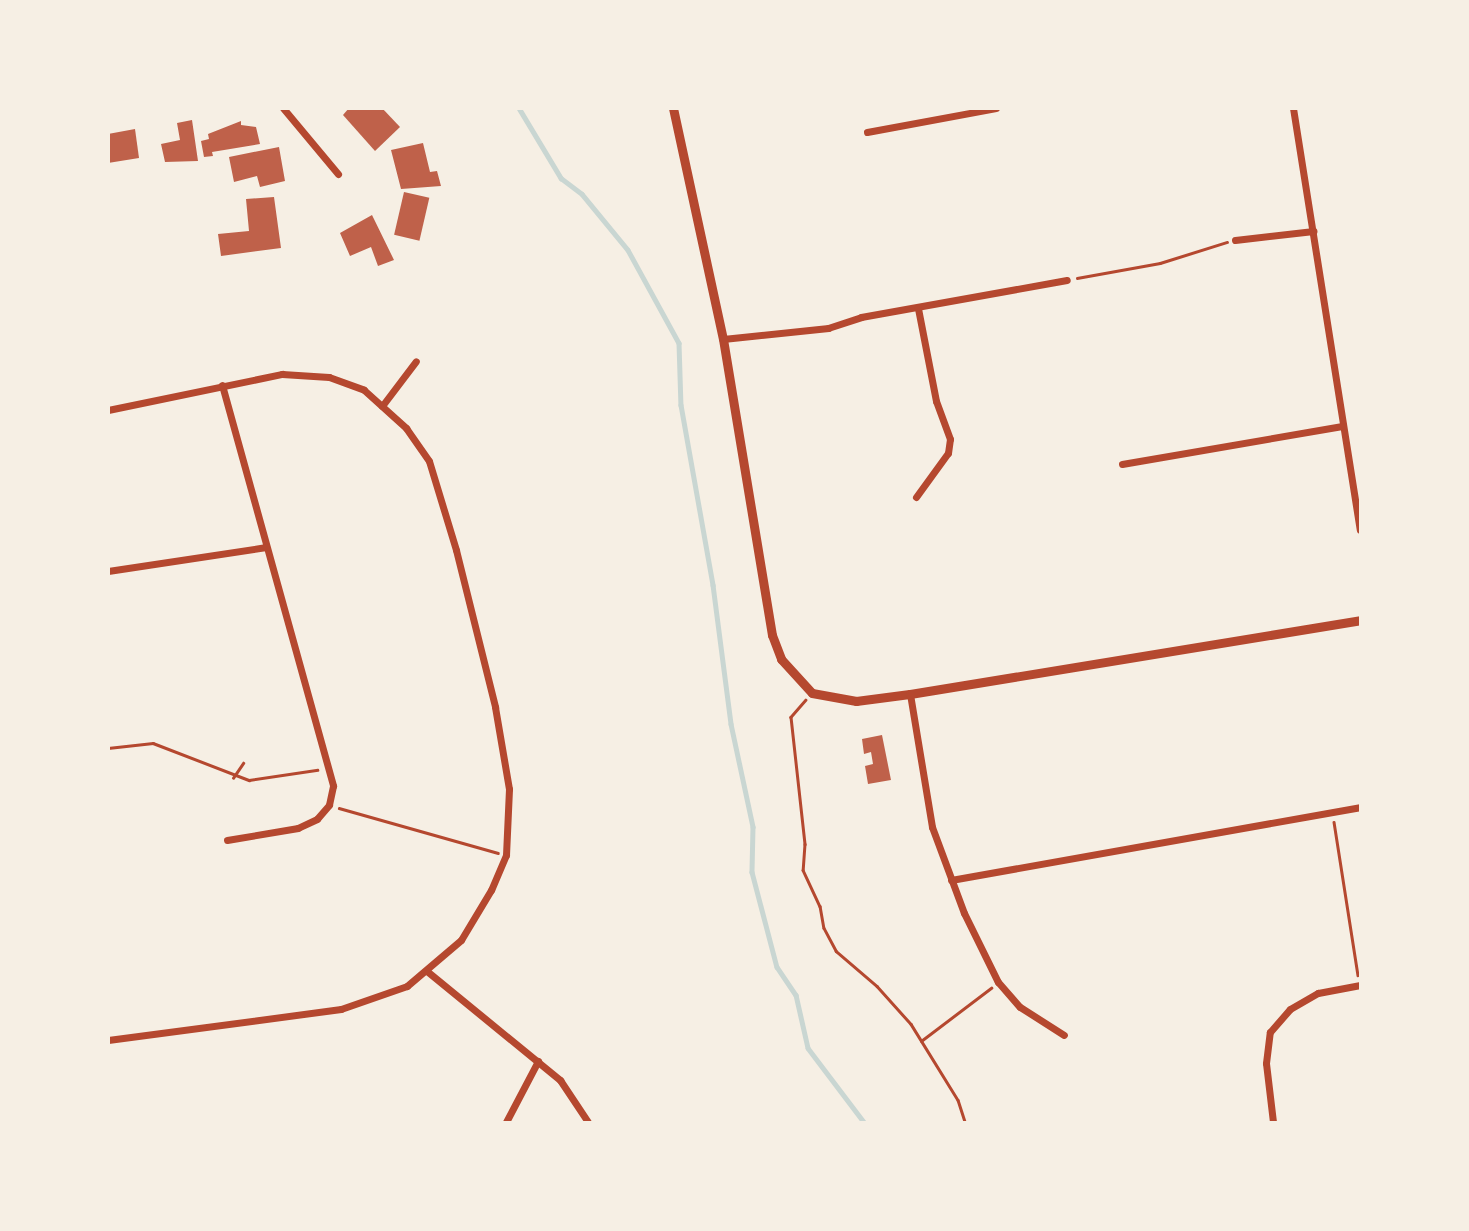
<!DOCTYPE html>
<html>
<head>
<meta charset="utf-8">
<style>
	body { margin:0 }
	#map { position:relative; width:1469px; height:1231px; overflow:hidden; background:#f6efe4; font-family:Mulish,sans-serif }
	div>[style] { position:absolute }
	.stream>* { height:4.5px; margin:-2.25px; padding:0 2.25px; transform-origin:2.25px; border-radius:2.25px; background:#c9d6d2 }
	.building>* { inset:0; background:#bf614a; transform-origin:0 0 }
	.path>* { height:2.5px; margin:-1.25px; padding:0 1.25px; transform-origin:1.25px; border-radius:1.25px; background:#b5482f }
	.minor>* { height:7px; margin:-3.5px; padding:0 3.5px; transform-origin:3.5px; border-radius:3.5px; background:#b5482f }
	.tertiary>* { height:9px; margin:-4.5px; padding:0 4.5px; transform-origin:4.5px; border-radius:4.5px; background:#b5482f }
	span { translate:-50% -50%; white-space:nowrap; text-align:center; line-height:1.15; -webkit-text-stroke:5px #f6efe4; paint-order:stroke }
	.frame { position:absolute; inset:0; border:110px solid #f6efe4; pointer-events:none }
</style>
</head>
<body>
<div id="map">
	<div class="stream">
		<div style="left:519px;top:108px;width:82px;rotate:59deg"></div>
		<div style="left:561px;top:178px;width:26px;rotate:37deg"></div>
		<div style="left:582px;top:194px;width:72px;rotate:50.6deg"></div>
		<div style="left:628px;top:250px;width:106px;rotate:61.3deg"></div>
		<div style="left:679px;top:343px;width:62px;rotate:88.2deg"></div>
		<div style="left:681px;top:405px;width:183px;rotate:79.9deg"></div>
		<div style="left:713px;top:585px;width:140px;rotate:82.6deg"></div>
		<div style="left:731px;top:724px;width:105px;rotate:77.9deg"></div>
		<div style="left:753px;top:827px;width:45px;rotate:91.3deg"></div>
		<div style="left:752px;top:872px;width:98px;rotate:75.3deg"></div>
		<div style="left:777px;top:967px;width:34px;rotate:56deg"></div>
		<div style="left:796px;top:995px;width:54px;rotate:77.2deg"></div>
		<div style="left:808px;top:1048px;width:93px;rotate:52.9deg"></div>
	</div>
	<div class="building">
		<div style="clip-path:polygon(349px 108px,382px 108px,400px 127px,375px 151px,343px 115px)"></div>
		<div style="clip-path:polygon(192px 120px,198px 161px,165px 162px,161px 144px,180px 140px,177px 123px)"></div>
		<div style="clip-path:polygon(241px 121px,241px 125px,256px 127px,260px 144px,212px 152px,213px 156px,204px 157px,201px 141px,209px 139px,208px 134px)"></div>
		<div style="clip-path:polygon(135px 129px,139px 158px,108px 163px,108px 134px)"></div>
		<div style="clip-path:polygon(423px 143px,430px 172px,437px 171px,441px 186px,401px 189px,391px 150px)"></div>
		<div style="clip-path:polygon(279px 147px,285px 181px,260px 187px,257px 176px,234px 182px,229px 157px)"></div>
		<div style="left:404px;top:192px;width:26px;height:44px;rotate:13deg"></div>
		<div style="clip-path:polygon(274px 197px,281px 248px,221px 256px,218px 234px,249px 231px,246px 199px)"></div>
		<div style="clip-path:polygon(372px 215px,394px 260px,378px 266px,371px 247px,350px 256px,340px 233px)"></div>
		<div style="clip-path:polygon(882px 735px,891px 780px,868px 784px,865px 766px,873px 764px,871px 752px,864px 754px,862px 739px)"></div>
	</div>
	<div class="path">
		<div style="left:1077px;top:278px;width:84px;rotate:-10.2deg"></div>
		<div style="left:1160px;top:263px;width:70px;rotate:-17.4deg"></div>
		<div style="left:806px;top:700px;width:23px;rotate:131deg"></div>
		<div style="left:791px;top:717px;width:128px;rotate:83.7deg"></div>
		<div style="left:805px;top:844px;width:26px;rotate:94deg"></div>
		<div style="left:803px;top:870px;width:40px;rotate:65deg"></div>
		<div style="left:820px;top:906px;width:22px;rotate:80deg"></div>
		<div style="left:824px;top:928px;width:26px;rotate:62deg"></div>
		<div style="left:836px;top:951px;width:54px;rotate:40.5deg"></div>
		<div style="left:877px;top:986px;width:51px;rotate:48.2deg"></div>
		<div style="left:911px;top:1024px;width:89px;rotate:58.3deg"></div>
		<div style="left:958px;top:1100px;width:23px;rotate:72deg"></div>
		<div style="left:108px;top:748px;width:45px;rotate:-6.3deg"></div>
		<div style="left:153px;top:743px;width:103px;rotate:21.1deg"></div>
		<div style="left:249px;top:780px;width:69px;rotate:-8.4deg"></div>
		<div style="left:233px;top:778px;width:18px;rotate:-56deg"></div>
		<div style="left:339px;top:808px;width:165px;rotate:15.8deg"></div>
		<div style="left:1334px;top:822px;width:155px;rotate:81.1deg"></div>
		<div style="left:921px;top:1041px;width:88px;rotate:-37.1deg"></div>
	</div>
	<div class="minor">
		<div style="left:283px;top:108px;width:86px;rotate:50.2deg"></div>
		<div style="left:1293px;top:108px;width:427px;rotate:81deg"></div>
		<div style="left:867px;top:132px;width:131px;rotate:-10.5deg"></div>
		<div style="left:1235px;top:240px;width:79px;rotate:-6.6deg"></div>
		<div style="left:723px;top:339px;width:106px;rotate:-6deg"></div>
		<div style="left:828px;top:328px;width:35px;rotate:-18deg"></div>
		<div style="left:861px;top:317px;width:209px;rotate:-10.2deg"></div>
		<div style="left:222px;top:385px;width:416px;rotate:74.5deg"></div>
		<div style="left:333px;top:786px;width:19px;rotate:102deg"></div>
		<div style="left:329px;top:805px;width:18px;rotate:131deg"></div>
		<div style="left:317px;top:819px;width:21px;rotate:155deg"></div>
		<div style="left:298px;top:828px;width:72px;rotate:170.4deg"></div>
		<div style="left:382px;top:406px;width:56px;rotate:-52.9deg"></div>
		<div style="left:108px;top:410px;width:178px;rotate:-11.7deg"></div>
		<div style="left:282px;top:374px;width:47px;rotate:3.7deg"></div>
		<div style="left:329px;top:377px;width:37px;rotate:20deg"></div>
		<div style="left:364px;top:390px;width:57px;rotate:42.1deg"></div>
		<div style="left:406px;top:428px;width:40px;rotate:55.1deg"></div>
		<div style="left:429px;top:461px;width:93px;rotate:73.1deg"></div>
		<div style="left:456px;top:550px;width:162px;rotate:76deg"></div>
		<div style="left:495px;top:707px;width:83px;rotate:80.3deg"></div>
		<div style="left:509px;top:789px;width:66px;rotate:92.6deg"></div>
		<div style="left:506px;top:855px;width:38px;rotate:113deg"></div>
		<div style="left:491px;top:890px;width:58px;rotate:121deg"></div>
		<div style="left:461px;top:940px;width:71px;rotate:139.6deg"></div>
		<div style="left:407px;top:986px;width:70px;rotate:160.8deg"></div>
		<div style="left:341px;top:1009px;width:235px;rotate:172.4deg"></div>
		<div style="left:1122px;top:464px;width:222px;rotate:-9.8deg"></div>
		<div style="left:916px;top:497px;width:54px;rotate:-54deg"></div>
		<div style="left:948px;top:453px;width:14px;rotate:-82deg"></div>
		<div style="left:950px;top:439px;width:40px;rotate:-110.2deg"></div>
		<div style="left:936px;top:401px;width:95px;rotate:-101deg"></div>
		<div style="left:108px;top:571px;width:160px;rotate:-8.6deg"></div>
		<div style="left:910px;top:694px;width:135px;rotate:80.6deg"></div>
		<div style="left:932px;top:827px;width:92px;rotate:69.6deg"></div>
		<div style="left:964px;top:913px;width:77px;rotate:63.8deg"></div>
		<div style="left:998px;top:982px;width:33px;rotate:49deg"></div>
		<div style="left:1020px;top:1007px;width:52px;rotate:32.5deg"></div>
		<div style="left:951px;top:880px;width:415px;rotate:-10.1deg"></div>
		<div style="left:428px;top:972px;width:171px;rotate:39.3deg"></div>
		<div style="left:560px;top:1080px;width:50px;rotate:56.3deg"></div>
		<div style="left:506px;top:1122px;width:69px;rotate:-62.3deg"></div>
		<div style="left:1273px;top:1122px;width:59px;rotate:-96.8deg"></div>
		<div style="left:1266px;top:1063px;width:31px;rotate:-83deg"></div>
		<div style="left:1270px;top:1032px;width:30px;rotate:-49deg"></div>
		<div style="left:1290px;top:1009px;width:32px;rotate:-30deg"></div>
		<div style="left:1318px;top:993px;width:43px;rotate:-10.8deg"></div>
	</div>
	<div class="tertiary">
		<div style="left:673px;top:108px;width:236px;rotate:77.8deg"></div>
		<div style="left:723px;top:339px;width:300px;rotate:80.6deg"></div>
		<div style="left:772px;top:635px;width:26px;rotate:69deg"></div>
		<div style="left:781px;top:659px;width:46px;rotate:47.6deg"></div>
		<div style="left:812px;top:693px;width:45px;rotate:10.3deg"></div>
		<div style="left:856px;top:701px;width:54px;rotate:-7.4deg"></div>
		<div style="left:910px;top:694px;width:456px;rotate:-9.3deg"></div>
	</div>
	<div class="frame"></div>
</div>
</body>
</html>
